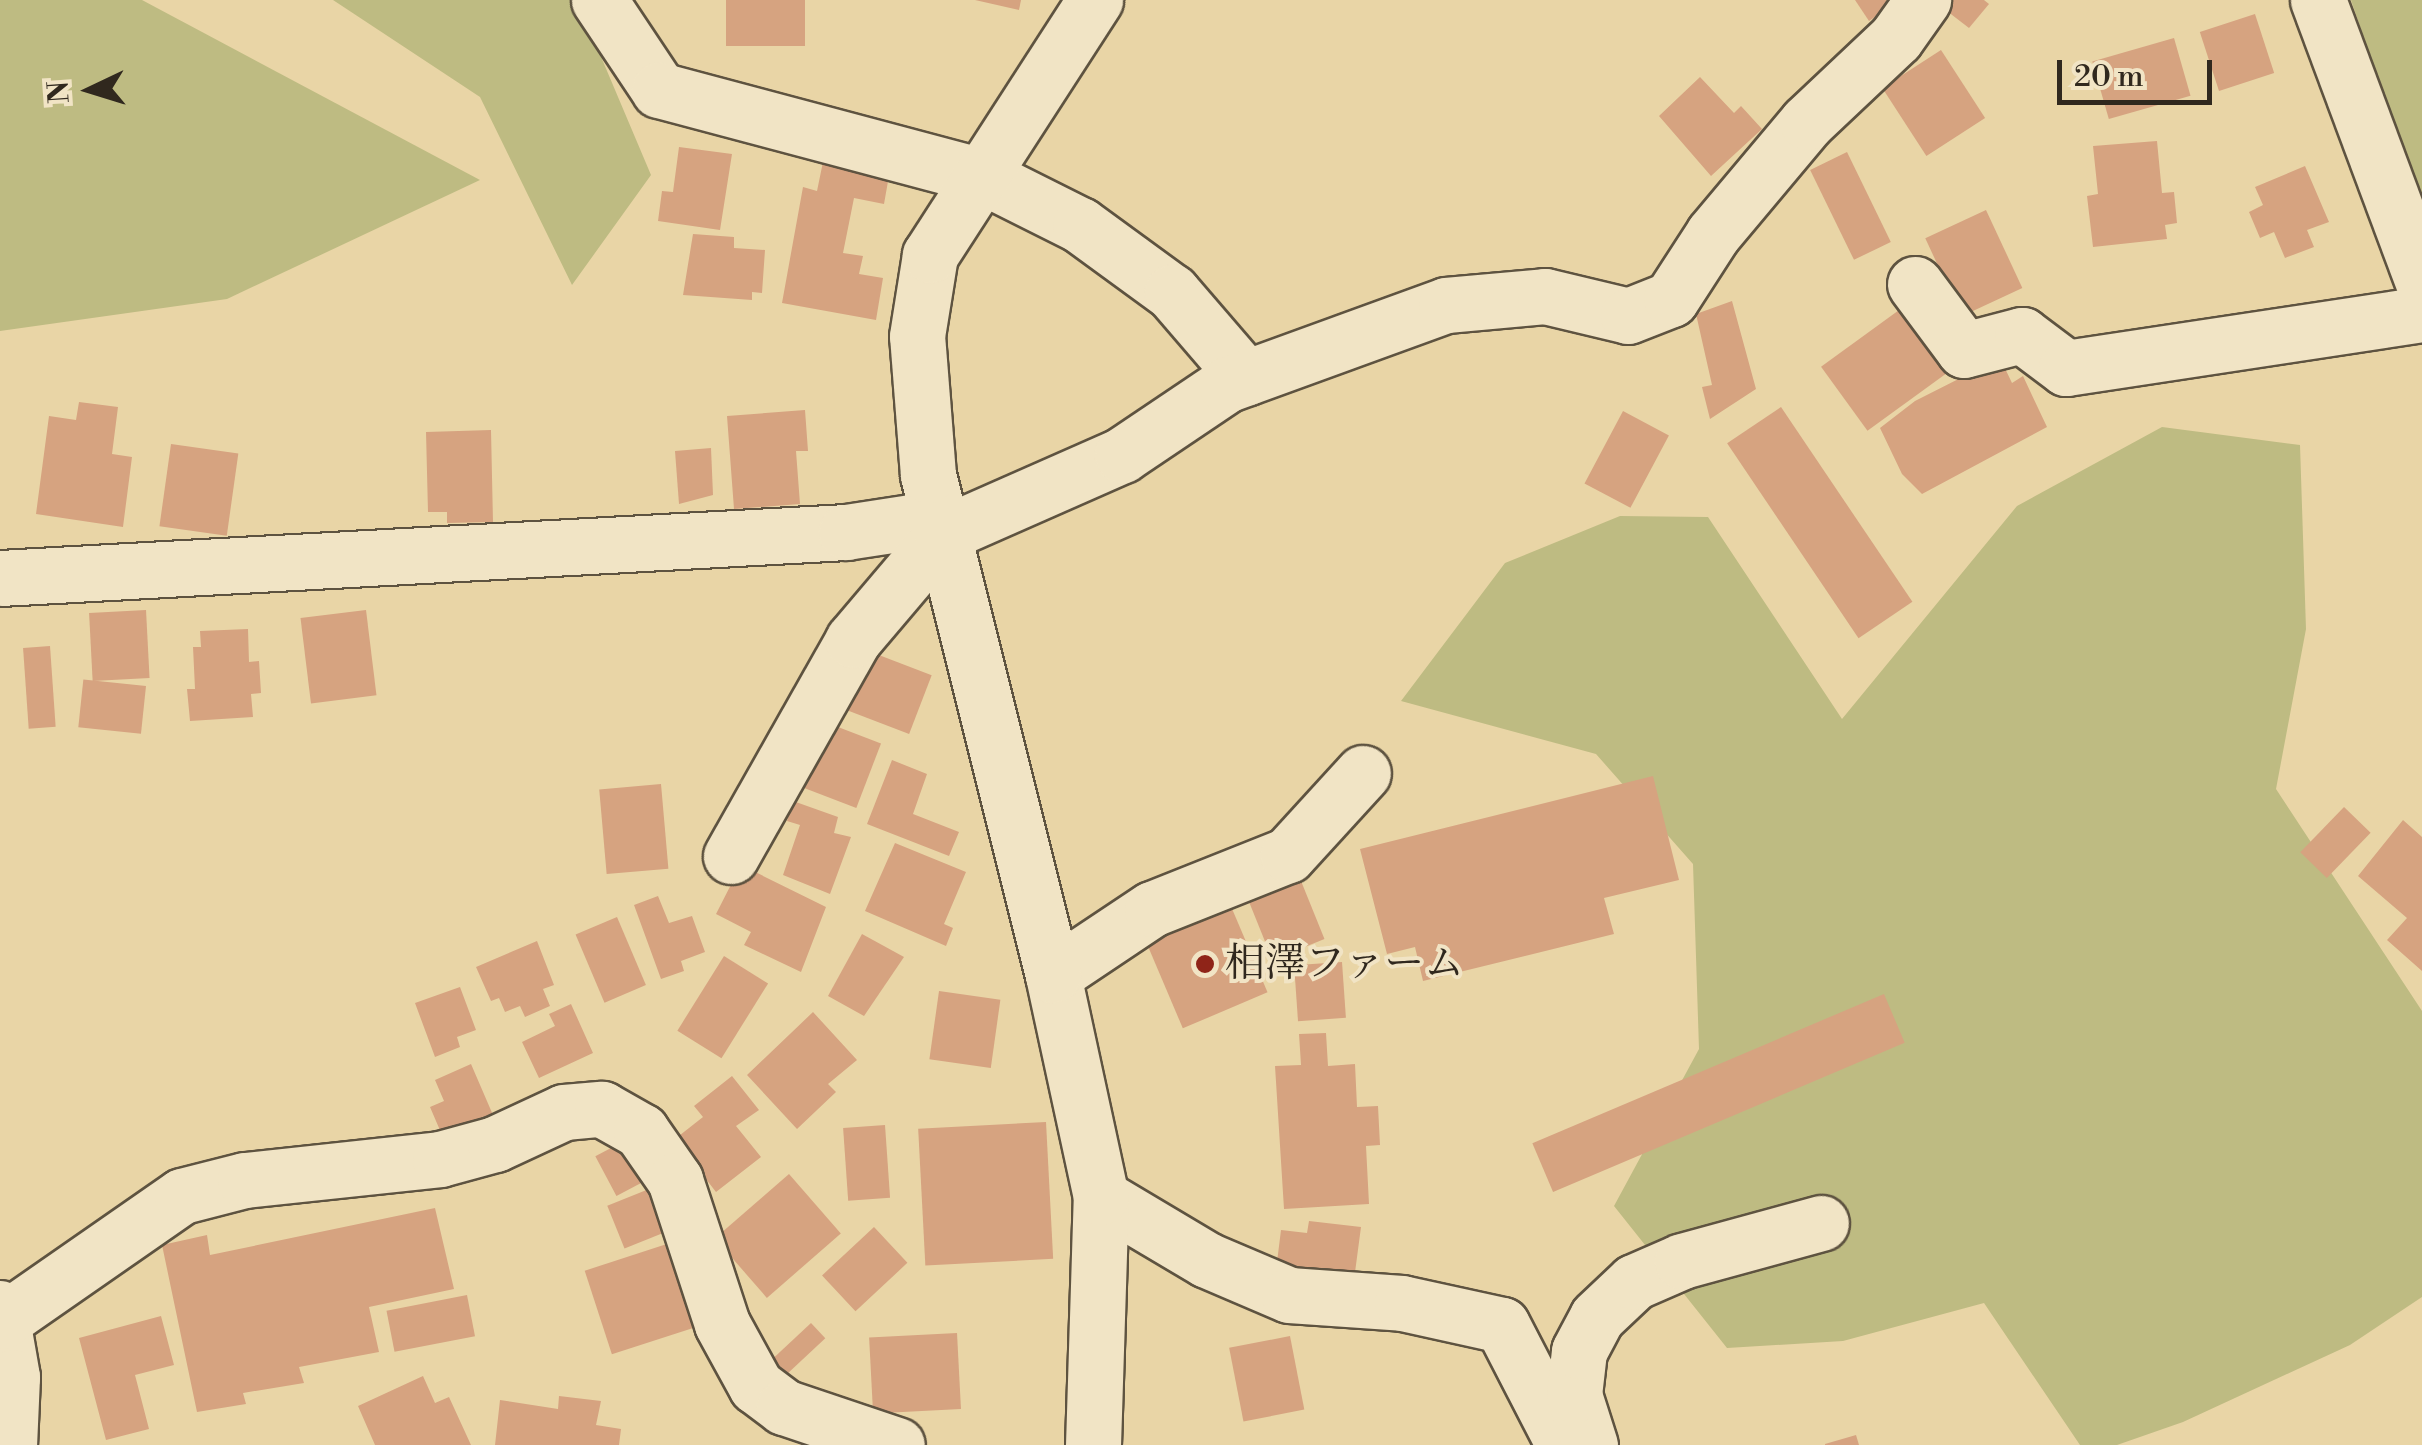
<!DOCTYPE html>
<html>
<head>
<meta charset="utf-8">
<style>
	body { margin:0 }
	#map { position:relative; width:2422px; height:1445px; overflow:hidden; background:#e9d5a6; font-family:"Libre Bodoni","Noto Serif JP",serif }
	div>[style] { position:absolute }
	.green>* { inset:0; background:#bebb82 }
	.building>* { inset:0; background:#d6a380; transform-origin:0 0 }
	.roads { filter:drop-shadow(2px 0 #5e5340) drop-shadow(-2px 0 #5e5340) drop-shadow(0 2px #5e5340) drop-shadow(0 -2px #5e5340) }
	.minor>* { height:55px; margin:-27.5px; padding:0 27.5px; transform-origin:27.5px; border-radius:27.5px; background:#f1e4c5 }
	.dots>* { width:28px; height:28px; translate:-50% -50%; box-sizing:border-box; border:5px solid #f1e4c5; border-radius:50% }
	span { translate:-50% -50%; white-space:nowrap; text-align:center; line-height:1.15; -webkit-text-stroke:8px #f1e4c5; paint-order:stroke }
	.poi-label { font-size:40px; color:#30281e }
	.left { translate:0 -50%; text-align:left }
	.north { position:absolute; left:40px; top:40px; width:100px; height:100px; -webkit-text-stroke:8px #f1e4c5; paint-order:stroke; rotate:266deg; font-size:28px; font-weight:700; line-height:40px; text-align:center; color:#30281e }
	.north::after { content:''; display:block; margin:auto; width:35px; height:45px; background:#30281e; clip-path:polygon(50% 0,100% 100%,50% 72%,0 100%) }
	.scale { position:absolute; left:2057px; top:60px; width:155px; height:45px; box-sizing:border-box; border:5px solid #30281e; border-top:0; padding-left:12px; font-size:30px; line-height:35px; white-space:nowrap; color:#30281e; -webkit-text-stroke:8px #f1e4c5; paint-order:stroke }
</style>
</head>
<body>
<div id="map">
	<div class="green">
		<div style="clip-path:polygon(0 0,142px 0,480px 180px,227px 299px,0 331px)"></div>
		<div style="clip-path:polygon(333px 0,577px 0,651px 175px,572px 285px,480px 97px)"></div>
		<div style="clip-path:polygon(2351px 0,2422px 0,2422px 211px)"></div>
		<div style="clip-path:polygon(2162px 427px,2300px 445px,2306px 629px,2276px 789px,2422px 1011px,2422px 1297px,2350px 1345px,2183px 1422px,2117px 1445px,2080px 1445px,1984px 1303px,1843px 1341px,1727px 1348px,1614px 1206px,1699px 1049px,1693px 864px,1596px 754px,1401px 701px,1505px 563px,1620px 516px,1708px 517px,1842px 719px,2017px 506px)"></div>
	</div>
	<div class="building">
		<div style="left:726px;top:0;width:79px;height:46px"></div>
		<div style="clip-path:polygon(975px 0,1021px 0,1019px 10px)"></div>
		<div style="clip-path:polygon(1855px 0,1886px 0,1891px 6px,1869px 21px)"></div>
		<div style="clip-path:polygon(1950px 0,1984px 0,1989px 4px,1969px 28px,1943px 8px)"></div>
		<div style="left:2255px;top:14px;width:62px;height:58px;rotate:72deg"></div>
		<div style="left:2174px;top:38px;width:60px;height:85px;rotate:74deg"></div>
		<div style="left:1941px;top:50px;width:81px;height:70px;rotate:57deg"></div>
		<div style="clip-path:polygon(1700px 77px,1734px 113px,1741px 106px,1762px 129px,1711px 176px,1659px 116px)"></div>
		<div style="clip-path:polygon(2157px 141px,2162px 193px,2174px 192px,2177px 223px,2165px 225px,2167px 239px,2093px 247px,2087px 196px,2098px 194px,2093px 146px)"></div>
		<div style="clip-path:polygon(679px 147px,732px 154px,720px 230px,658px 221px,662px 191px,673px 192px)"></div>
		<div style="left:1847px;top:152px;width:100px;height:41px;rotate:64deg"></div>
		<div style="clip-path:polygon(824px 157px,890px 170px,884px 204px,854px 198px,843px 253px,863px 256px,859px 274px,883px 278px,876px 320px,782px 303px,803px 187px,817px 191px)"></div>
		<div style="clip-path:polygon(2305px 166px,2329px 222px,2307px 230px,2314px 247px,2285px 258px,2274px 232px,2260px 238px,2249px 212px,2263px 205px,2255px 187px)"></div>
		<div style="left:1986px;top:210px;width:86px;height:67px;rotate:65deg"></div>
		<div style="clip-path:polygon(693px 234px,734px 237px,734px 248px,765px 250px,762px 293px,752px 292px,752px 300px,683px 295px)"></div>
		<div style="clip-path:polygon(1732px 301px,1756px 389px,1710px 419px,1702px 387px,1712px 385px,1696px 314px)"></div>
		<div style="left:1906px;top:305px;width:79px;height:105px;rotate:54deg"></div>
		<div style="clip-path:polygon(2000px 358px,2012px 383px,2023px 376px,2047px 427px,1922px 494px,1902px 474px,1880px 428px,1915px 401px)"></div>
		<div style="clip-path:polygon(79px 402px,118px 407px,112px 454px,132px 457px,123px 527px,36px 514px,49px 416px,76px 420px)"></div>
		<div style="left:1781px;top:407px;width:235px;height:65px;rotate:56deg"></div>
		<div style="clip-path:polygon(805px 410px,808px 451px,796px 451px,800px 504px,734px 509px,727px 416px)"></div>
		<div style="left:1623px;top:411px;width:52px;height:82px;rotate:28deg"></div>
		<div style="clip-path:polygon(491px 430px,493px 522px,447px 523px,447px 512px,428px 512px,426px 432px)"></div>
		<div style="left:171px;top:444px;width:68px;height:83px;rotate:8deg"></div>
		<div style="clip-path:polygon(711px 448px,713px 495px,679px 504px,675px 451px)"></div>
		<div style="left:146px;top:610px;width:68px;height:57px;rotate:87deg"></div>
		<div style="left:366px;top:610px;width:86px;height:66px;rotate:83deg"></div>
		<div style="clip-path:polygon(248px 629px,249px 662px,259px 661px,261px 693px,251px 694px,253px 717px,190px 721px,187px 689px,195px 689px,193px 647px,201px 647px,200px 631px)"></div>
		<div style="left:50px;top:646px;width:81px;height:27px;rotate:86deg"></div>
		<div style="left:871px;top:652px;width:65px;height:63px;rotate:21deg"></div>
		<div style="left:146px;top:686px;width:48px;height:63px;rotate:96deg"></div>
		<div style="left:825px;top:722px;width:60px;height:69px;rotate:21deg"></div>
		<div style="clip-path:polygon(892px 760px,927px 774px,913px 814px,959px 832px,949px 856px,867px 824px)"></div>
		<div style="clip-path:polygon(1653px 776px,1679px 880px,1604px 898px,1614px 934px,1423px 981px,1415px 947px,1387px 954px,1360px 849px)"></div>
		<div style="left:661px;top:784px;width:85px;height:62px;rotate:85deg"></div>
		<div style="clip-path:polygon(793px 801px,838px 817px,834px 833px,851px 837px,830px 894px,783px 875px,800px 825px,787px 821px)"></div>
		<div style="left:2344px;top:807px;width:37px;height:63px;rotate:44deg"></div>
		<div style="clip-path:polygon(2403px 820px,2422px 837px,2422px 971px,2387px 940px,2407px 918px,2358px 876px)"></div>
		<div style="clip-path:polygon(895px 843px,966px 872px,944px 924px,953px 928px,946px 946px,865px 911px)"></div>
		<div style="clip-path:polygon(741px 865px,826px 907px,801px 972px,744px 945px,751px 932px,716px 914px)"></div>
		<div style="left:1299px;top:876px;width:68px;height:56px;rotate:68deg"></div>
		<div style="clip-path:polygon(658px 896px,669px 923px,692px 916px,705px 952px,681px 961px,684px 971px,661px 979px,634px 905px)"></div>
		<div style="left:1230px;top:904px;width:96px;height:92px;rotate:67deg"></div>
		<div style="left:617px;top:917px;width:74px;height:45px;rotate:67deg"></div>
		<div style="clip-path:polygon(862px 934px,904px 957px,864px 1016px,828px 996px)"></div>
		<div style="clip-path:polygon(537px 941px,554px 985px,543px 989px,550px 1006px,525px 1017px,520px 1006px,505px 1012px,499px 998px,491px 1001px,476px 967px)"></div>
		<div style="left:724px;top:956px;width:52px;height:88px;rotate:32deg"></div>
		<div style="left:1342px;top:962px;width:56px;height:48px;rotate:86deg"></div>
		<div style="clip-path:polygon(460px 987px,476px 1030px,457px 1037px,460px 1047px,435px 1057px,415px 1003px)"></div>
		<div style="left:939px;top:991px;width:62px;height:69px;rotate:8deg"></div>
		<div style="left:1884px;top:994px;width:53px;height:382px;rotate:67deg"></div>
		<div style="clip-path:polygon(571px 1004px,593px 1053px,539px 1078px,522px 1042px,555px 1026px,549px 1014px)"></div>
		<div style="clip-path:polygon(813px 1012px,857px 1060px,828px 1084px,836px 1092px,797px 1129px,747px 1075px)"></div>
		<div style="clip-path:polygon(1326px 1033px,1328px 1066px,1355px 1064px,1357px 1107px,1378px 1106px,1380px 1145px,1366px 1146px,1369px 1204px,1284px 1209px,1275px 1066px,1301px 1065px,1299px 1034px)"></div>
		<div style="clip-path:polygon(471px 1064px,496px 1122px,442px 1135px,430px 1107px,444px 1101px,435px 1080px)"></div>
		<div style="clip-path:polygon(732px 1076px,759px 1110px,736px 1126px,761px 1157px,716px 1192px,675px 1139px,703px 1117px,694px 1106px)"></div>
		<div style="left:1046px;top:1122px;width:137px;height:128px;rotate:87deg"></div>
		<div style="left:885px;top:1125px;width:73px;height:42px;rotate:86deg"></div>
		<div style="left:628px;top:1139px;width:45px;height:37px;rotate:62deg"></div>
		<div style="left:789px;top:1174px;width:79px;height:98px;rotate:49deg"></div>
		<div style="left:649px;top:1189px;width:46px;height:45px;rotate:68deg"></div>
		<div style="clip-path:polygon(435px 1208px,454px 1289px,369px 1307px,379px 1352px,299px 1367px,304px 1383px,243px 1393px,246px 1404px,197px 1412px,162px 1245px,207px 1235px,210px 1255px)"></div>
		<div style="clip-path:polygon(1309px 1221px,1361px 1227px,1354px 1280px,1276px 1270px,1281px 1230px,1307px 1233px)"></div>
		<div style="left:874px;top:1227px;width:49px;height:71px;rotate:47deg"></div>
		<div style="left:676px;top:1241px;width:88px;height:96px;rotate:72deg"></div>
		<div style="left:467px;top:1295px;width:42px;height:82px;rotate:79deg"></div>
		<div style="clip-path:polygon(161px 1316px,174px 1365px,135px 1375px,149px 1429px,106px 1440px,79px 1338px)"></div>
		<div style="left:811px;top:1323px;width:21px;height:71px;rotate:47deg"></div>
		<div style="left:957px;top:1333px;width:76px;height:88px;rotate:87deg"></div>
		<div style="left:1290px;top:1336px;width:75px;height:62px;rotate:79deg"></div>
		<div style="clip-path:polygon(423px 1376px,435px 1403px,449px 1397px,471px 1445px,375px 1445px,358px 1406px)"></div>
		<div style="clip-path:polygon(559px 1396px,601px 1401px,596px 1425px,621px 1429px,619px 1445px,495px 1445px,500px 1400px,558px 1409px)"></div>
		<div style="clip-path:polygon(1856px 1435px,1859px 1445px,1825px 1445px,1825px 1444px)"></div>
	</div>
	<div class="roads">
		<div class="minor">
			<div style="left:599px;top:0;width:108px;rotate:56.3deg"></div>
			<div style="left:659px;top:90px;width:334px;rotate:14.9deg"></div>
			<div style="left:982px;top:176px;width:110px;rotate:26.6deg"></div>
			<div style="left:1080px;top:225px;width:114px;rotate:36.1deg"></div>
			<div style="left:1172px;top:292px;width:113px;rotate:49.3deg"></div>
			<div style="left:2318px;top:0;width:299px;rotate:69.6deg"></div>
			<div style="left:1915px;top:284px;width:82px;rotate:53.4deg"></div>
			<div style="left:1964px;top:350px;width:60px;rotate:-14.5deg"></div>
			<div style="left:2022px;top:335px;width:55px;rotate:36.9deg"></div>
			<div style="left:2066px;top:368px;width:360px;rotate:-8.6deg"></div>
			<div style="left:0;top:578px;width:847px;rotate:-3.11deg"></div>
			<div style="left:846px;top:532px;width:93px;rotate:-8.7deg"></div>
			<div style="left:731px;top:856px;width:248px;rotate:-60.5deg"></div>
			<div style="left:853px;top:640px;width:139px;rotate:-49.7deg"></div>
			<div style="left:943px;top:534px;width:196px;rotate:-23.8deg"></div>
			<div style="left:1122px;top:455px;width:125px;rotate:-33.9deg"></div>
			<div style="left:1226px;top:385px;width:234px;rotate:-20deg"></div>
			<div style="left:1446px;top:305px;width:99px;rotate:-5.2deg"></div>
			<div style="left:1545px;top:296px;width:85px;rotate:13.5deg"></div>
			<div style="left:1628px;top:316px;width:46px;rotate:-21.6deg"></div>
			<div style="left:1671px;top:299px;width:77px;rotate:-57.1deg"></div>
			<div style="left:1713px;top:234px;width:146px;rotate:-50deg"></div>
			<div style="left:1807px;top:122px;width:122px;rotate:-43.3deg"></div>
			<div style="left:1896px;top:38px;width:47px;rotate:-54.6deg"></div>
			<div style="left:1053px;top:975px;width:119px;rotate:-33.7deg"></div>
			<div style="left:1152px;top:909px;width:146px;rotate:-21.7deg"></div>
			<div style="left:1288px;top:855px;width:111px;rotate:-47.6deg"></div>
			<div style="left:1101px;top:1197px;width:123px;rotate:30.7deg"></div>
			<div style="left:1207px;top:1260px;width:89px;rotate:23.1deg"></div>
			<div style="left:1289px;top:1295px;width:113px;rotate:4deg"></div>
			<div style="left:1402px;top:1303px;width:102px;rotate:12.4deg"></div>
			<div style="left:1502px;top:1325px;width:135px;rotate:62.7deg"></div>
			<div style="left:0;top:1308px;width:70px;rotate:80.1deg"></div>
			<div style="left:12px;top:1377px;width:68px;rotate:92.5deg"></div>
			<div style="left:2px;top:1321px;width:219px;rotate:-34.8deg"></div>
			<div style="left:182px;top:1196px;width:65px;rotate:-14.3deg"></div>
			<div style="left:245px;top:1180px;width:196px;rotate:-6.1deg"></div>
			<div style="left:440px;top:1159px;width:57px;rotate:-15.3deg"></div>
			<div style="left:495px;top:1144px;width:76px;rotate:-24.9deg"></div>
			<div style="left:564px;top:1112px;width:38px;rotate:-5deg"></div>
			<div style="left:602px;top:1109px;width:45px;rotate:29.4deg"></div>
			<div style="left:641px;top:1131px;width:60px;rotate:55.2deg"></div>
			<div style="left:675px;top:1180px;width:151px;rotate:71.9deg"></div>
			<div style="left:722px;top:1324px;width:71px;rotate:61.3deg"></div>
			<div style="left:756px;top:1386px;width:35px;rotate:37deg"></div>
			<div style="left:784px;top:1407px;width:119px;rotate:18.6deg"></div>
			<div style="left:1093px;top:1445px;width:248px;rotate:-88.2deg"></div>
			<div style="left:1101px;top:1197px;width:227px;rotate:-102.2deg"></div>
			<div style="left:1053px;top:975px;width:515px;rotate:-104.04deg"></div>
			<div style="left:928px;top:475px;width:139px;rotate:-94.5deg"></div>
			<div style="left:917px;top:336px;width:82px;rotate:-80.9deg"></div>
			<div style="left:930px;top:255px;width:304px;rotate:-57.1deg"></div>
			<div style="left:1590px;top:1445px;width:52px;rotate:-107.7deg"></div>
			<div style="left:1574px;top:1395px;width:44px;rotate:-83.5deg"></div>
			<div style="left:1579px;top:1351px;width:38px;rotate:-62deg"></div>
			<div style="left:1597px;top:1317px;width:51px;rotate:-43.4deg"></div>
			<div style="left:1634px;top:1282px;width:52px;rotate:-23.6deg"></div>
			<div style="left:1682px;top:1261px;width:144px;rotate:-15.3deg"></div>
		</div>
	</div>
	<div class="dots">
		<div style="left:1205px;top:964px;background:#8f2418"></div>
	</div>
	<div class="poi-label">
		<span class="left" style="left:1225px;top:964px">相澤ファーム</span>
	</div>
	<div class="north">N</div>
	<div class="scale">20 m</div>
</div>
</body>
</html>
